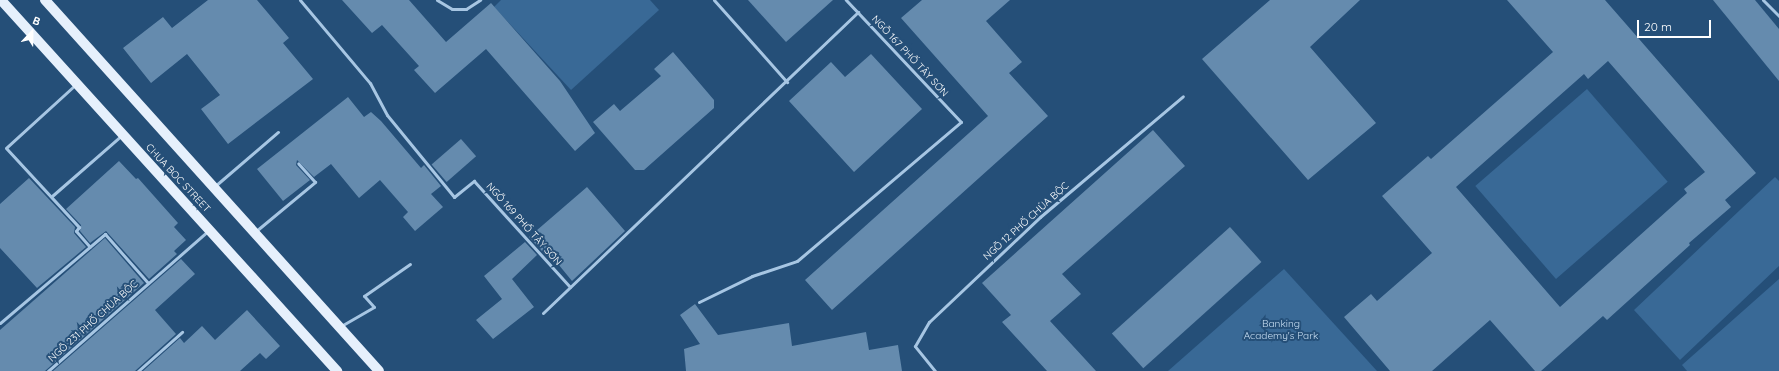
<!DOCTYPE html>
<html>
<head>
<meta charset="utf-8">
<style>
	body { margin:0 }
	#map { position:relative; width:1779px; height:371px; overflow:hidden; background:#254f78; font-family:Quicksand,sans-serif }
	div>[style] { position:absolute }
	.green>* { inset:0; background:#396996; transform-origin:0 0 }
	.building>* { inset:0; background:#658bae; transform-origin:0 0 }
	.service>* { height:3px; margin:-1.5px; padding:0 1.5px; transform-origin:1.5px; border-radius:1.5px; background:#a7c6e3 }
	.primary>* { height:10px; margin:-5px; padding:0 5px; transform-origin:5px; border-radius:5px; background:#e6f0fc }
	span { translate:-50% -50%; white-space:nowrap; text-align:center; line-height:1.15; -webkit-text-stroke:4px #254f78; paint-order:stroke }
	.street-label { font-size:10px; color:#fff }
	.park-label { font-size:10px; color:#c9dff3 }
	.north { position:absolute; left:12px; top:12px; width:40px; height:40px; -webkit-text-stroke:3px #254f78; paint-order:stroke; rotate:22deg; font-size:11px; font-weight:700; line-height:16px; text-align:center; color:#fff }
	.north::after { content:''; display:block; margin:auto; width:14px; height:18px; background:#fff; clip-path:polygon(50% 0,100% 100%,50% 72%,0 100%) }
	.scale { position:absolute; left:1637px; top:20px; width:74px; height:18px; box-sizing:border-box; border:2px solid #fff; border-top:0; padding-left:5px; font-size:12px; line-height:14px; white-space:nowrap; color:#fff; -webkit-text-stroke:3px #254f78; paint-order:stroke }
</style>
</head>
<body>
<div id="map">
	<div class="green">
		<div style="clip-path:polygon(501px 0,650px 0,659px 10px,571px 90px,494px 7px)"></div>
		<div style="left:1587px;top:89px;width:123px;height:148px;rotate:49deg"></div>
		<div style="clip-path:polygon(1775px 177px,1779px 181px,1779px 266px,1680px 360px,1634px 310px)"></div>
		<div style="clip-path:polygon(1284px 269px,1377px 371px,1168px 371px)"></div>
		<div style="clip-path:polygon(1779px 279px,1779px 371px,1687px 371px,1682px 365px)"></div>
	</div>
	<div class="building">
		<div style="clip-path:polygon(208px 0,257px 0,289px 38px,283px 43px,313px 79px,228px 144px,201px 109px,220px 95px,187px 54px,151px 83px,123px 48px,163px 17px,172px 28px)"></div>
		<div style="clip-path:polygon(342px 0,409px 0,446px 42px,491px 3px,560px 81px,595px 133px,575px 151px,486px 49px,435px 93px,414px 70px,419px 66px,382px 25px,372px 33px)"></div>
		<div style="clip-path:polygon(748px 0,833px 0,786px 42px)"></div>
		<div style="clip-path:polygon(922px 0,1010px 0,986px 21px,1022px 62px,1009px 73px,1048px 116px,832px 310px,805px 280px,988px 116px,901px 18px)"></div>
		<div style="clip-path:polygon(1270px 0,1360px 0,1310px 47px,1376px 123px,1308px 180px,1202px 59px)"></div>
		<div style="clip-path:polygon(evenodd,1507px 0,1605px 0,1756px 173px,1725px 200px,1731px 207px,1689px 243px,1690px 245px,1607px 320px,1603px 316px,1541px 371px,1535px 371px,1490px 320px,1432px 371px,1390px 371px,1344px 317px,1371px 294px,1377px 301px,1432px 253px,1382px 196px,1428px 156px,1431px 159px,1553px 52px,1507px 0,1608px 61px,1705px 172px,1684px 189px,1687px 193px,1560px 307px,1456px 187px,1584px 74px,1588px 79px,1608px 61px)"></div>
		<div style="clip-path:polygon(1713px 0,1755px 0,1779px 29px,1779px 81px)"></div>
		<div style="clip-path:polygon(673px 52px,714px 100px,714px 108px,644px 170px,635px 170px,593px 122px,614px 104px,620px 111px,661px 76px,654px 69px)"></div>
		<div style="clip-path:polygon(871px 54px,922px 109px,854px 172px,789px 101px,831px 62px,845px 77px)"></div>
		<div style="clip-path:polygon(348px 97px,364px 117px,371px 112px,381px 121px,421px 168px,424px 165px,441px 186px,431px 194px,443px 207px,415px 231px,403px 217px,408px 212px,380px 180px,359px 198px,331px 164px,314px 177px,297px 160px,296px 165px,310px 180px,283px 201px,257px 169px)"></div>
		<div style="clip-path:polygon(1153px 130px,1185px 166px,1062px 274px,1081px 294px,1050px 321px,1096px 371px,1047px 371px,1002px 322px,1011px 315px,982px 283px)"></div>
		<div style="left:461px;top:139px;width:23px;height:39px;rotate:49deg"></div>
		<div style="clip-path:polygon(119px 161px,136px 179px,138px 178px,178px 223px,174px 227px,186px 240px,174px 251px,177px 254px,149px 279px,106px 231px,90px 243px,80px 231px,81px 225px,66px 209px)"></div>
		<div style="clip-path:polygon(29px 178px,75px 227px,74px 233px,86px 247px,37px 288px,0 248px,0 204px)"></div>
		<div style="clip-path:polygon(587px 187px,625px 231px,572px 281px,545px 248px,542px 251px,529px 237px)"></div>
		<div style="left:1230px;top:227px;width:47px;height:159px;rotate:48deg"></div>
		<div style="clip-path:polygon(105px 238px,144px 283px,45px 371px,0 371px,0 330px)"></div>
		<div style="clip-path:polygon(525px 242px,537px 255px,512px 279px,534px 307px,493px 339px,476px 320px,502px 299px,484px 276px)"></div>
		<div style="clip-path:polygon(181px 259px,195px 274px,155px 310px,176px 334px,135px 371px,53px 371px)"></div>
		<div style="clip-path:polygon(695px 304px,718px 335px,789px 323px,792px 346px,866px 332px,869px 350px,898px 345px,902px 371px,686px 371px,684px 349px,700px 344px,680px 315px)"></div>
		<div style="clip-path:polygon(247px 310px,280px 346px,266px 359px,260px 353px,240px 371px,143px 371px,180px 338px,184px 343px,202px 326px,215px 340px)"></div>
	</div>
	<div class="service">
		<div style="left:300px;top:0;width:109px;rotate:49.9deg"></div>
		<div style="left:370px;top:83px;width:36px;rotate:62deg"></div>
		<div style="left:387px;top:115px;width:106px;rotate:50.7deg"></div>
		<div style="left:454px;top:197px;width:26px;rotate:-39deg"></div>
		<div style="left:474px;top:181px;width:143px;rotate:47.8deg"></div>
		<div style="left:437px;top:0;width:17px;rotate:31deg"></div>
		<div style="left:452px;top:9px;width:14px"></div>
		<div style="left:466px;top:9px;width:17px;rotate:-33deg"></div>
		<div style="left:714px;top:0;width:110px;rotate:48.3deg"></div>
		<div style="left:1763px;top:0;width:23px;rotate:45deg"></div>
		<div style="left:75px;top:85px;width:93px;rotate:137.6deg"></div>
		<div style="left:6px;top:148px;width:108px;rotate:47.3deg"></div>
		<div style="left:79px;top:227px;width:5px;rotate:127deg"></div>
		<div style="left:76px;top:231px;width:21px;rotate:49deg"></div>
		<div style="left:215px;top:186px;width:83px;rotate:-40.6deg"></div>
		<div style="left:52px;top:196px;width:93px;rotate:-41.1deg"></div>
		<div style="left:256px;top:231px;width:77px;rotate:-39.7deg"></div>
		<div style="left:315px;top:182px;width:25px;rotate:-132deg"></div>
		<div style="left:699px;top:302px;width:59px;rotate:-26.1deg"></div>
		<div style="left:752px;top:276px;width:47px;rotate:-18.4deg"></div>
		<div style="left:797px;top:261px;width:215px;rotate:-40.3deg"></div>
		<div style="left:961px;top:122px;width:168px;rotate:-133.3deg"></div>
		<div style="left:543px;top:313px;width:436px;rotate:-43.7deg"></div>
		<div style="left:0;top:323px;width:138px;rotate:-40.3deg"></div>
		<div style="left:105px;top:234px;width:65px;rotate:48.7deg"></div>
		<div style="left:341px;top:326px;width:38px;rotate:-30deg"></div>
		<div style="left:374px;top:307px;width:15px;rotate:-132deg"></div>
		<div style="left:364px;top:296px;width:56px;rotate:-34.8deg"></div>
		<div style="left:48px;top:371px;width:213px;rotate:-41.2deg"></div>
		<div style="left:138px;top:371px;width:59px;rotate:-41.6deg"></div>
		<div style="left:935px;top:371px;width:32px;rotate:-129deg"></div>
		<div style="left:915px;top:346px;width:28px;rotate:-60deg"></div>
		<div style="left:929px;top:322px;width:153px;rotate:-43.4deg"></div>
		<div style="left:1040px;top:217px;width:187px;rotate:-40.2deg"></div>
	</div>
	<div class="primary">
		<div style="left:1px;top:0;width:501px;rotate:47.83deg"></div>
		<div style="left:45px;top:0;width:499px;rotate:48deg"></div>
	</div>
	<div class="street-label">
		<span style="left:910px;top:56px;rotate:47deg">NGÕ 167 PHỐ TÂY SƠN</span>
		<span style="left:178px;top:178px;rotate:47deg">CHUA BOC STREET</span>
		<span style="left:1026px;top:221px;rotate:-42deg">NGÕ 12 PHỐ CHÙA BỘC</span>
		<span style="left:524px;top:224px;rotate:48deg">NGÕ 169 PHỐ TÂY SƠN</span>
		<span style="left:93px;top:321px;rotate:-42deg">NGÕ 231 PHỐ CHÙA BỘC</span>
	</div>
	<div class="park-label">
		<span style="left:1281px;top:329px">Banking<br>Academy's Park</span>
	</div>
	<div class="north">B</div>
	<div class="scale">20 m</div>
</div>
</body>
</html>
